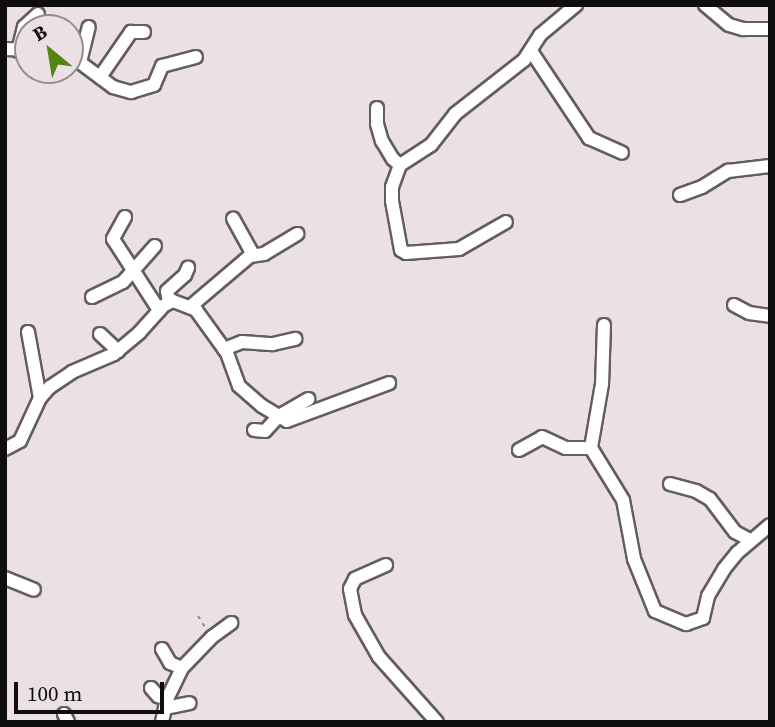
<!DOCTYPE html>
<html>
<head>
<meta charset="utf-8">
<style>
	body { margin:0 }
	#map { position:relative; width:775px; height:727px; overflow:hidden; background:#eae0e6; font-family:"Source Serif 4",serif }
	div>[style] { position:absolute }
	.path>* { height:2px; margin-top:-1px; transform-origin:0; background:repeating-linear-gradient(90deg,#918a8e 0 3.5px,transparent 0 8.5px) }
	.roads { filter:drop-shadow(2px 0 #645c61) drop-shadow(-2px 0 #645c61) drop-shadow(0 2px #645c61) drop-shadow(0 -2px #645c61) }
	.minor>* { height:12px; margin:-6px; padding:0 6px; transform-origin:6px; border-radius:6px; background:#fff }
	span { translate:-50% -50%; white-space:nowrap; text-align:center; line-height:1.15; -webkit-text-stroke:5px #eae0e6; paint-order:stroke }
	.frame { position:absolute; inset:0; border:7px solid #100d0f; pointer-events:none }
	.north { position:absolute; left:14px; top:14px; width:70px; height:70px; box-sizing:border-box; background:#eae0e6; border:2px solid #938c90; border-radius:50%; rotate:330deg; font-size:19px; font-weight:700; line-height:28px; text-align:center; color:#100d0f }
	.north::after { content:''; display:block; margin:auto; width:24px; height:32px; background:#528314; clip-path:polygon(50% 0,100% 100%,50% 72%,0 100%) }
	.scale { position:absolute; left:14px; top:682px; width:150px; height:32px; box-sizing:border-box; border:4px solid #100d0f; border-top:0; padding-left:9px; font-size:21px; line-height:24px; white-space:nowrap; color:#100d0f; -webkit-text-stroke:5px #eae0e6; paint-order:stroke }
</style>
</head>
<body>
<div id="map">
	<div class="path">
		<div style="left:198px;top:616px;width:13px;rotate:58deg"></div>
	</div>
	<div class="roads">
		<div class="minor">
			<div style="left:705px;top:5px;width:31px;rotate:40deg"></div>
			<div style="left:729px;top:25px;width:15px;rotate:16deg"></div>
			<div style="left:743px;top:29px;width:27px"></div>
			<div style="left:5px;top:49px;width:23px;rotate:2deg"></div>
			<div style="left:18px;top:51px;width:25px;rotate:-76deg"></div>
			<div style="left:24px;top:27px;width:19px;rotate:-43deg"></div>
			<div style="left:531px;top:51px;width:105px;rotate:56.3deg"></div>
			<div style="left:589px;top:138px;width:36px;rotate:24deg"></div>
			<div style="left:70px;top:55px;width:54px;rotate:36.7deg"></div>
			<div style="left:113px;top:87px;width:19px;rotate:16deg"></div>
			<div style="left:131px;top:92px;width:24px;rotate:-17deg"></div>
			<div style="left:154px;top:85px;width:21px;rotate:-67deg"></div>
			<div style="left:162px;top:66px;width:35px;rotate:-15deg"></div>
			<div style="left:80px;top:62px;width:36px;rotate:-76deg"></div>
			<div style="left:100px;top:77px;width:55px;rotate:-55.4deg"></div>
			<div style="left:131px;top:32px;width:13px"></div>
			<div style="left:377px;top:108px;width:16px;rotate:90deg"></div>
			<div style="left:377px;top:124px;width:18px;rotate:74deg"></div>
			<div style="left:382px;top:141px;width:21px;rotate:59deg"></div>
			<div style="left:393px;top:159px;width:9px;rotate:41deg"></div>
			<div style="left:400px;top:165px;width:37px;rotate:-33deg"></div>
			<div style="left:431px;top:145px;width:39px;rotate:-52deg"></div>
			<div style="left:455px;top:114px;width:88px;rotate:-38deg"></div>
			<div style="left:524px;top:60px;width:30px;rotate:-57deg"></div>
			<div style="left:540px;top:35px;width:47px;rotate:-39.8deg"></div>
			<div style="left:400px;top:165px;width:23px;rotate:110deg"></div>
			<div style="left:392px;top:187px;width:14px;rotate:90deg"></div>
			<div style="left:392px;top:201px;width:50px;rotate:79.6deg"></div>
			<div style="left:401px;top:250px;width:6px;rotate:31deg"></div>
			<div style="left:406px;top:253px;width:53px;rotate:-4.3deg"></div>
			<div style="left:459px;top:249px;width:54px;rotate:-29.9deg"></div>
			<div style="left:680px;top:195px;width:23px;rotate:-20deg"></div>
			<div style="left:702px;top:187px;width:31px;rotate:-32deg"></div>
			<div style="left:728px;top:171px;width:42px;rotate:-6.8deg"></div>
			<div style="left:125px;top:217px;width:25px;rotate:119deg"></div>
			<div style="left:113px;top:239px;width:85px;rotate:57.1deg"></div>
			<div style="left:250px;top:256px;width:14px;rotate:-8deg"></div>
			<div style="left:264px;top:254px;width:39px;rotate:-31deg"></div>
			<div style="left:92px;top:297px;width:34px;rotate:-26deg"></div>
			<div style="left:123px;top:282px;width:48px;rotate:-48.4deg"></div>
			<div style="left:169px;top:302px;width:11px;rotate:-100deg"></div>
			<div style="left:167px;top:291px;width:24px;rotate:-42deg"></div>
			<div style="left:185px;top:275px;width:8px;rotate:-67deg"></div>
			<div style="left:734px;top:305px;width:17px;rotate:28deg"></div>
			<div style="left:749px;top:313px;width:21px;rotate:8deg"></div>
			<div style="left:191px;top:306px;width:77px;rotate:-40.3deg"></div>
			<div style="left:250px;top:256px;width:5px;rotate:-79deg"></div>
			<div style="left:251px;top:251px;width:37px;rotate:-119deg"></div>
			<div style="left:604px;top:325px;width:59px;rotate:91.9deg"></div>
			<div style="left:602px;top:384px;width:65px;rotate:99.8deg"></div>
			<div style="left:591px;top:448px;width:61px;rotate:58.4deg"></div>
			<div style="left:623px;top:500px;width:60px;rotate:79.4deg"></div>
			<div style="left:634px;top:559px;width:56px;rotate:68deg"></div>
			<div style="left:655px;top:611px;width:34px;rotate:23deg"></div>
			<div style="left:686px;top:624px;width:18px;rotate:-19deg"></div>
			<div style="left:703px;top:618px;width:23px;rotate:-77deg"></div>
			<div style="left:708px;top:596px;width:31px;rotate:-59deg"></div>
			<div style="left:724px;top:569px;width:21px;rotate:-51deg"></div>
			<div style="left:737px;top:553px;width:43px;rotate:-40.3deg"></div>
			<div style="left:28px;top:332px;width:67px;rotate:79.7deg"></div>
			<div style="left:100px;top:334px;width:25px;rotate:43deg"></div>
			<div style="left:224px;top:349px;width:19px;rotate:-21deg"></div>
			<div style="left:242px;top:342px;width:31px;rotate:4deg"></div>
			<div style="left:273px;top:344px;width:23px;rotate:-13deg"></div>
			<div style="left:254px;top:430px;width:11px;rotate:5deg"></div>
			<div style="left:265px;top:431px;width:21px;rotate:-47deg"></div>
			<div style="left:279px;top:416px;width:34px;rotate:-30deg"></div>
			<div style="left:5px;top:449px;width:17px;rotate:-28deg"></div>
			<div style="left:20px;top:441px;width:47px;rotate:-65.1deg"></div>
			<div style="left:40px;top:398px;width:15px;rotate:-48deg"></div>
			<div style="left:50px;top:387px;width:27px;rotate:-34deg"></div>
			<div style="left:72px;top:372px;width:46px;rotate:-23.2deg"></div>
			<div style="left:114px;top:354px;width:33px;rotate:-40deg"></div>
			<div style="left:139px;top:333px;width:36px;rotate:-48deg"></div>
			<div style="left:163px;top:306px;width:11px;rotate:-27deg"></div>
			<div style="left:173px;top:301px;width:25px;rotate:21deg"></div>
			<div style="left:196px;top:310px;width:53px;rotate:54.2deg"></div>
			<div style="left:227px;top:353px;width:35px;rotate:70deg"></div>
			<div style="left:239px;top:386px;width:30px;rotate:41deg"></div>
			<div style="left:262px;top:406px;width:29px;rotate:31deg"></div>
			<div style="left:287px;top:421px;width:109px;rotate:-20.4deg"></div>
			<div style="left:519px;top:450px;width:26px;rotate:-29deg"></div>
			<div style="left:542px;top:437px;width:26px;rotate:25deg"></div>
			<div style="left:566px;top:448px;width:25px"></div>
			<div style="left:670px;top:484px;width:27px;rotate:15deg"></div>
			<div style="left:696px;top:491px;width:16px;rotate:30deg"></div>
			<div style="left:710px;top:499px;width:41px;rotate:52.9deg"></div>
			<div style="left:735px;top:532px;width:17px;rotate:28deg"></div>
			<div style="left:386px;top:565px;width:34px;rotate:156deg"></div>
			<div style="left:355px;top:579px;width:11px;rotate:117deg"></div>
			<div style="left:350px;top:589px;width:26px;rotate:79deg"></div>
			<div style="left:355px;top:615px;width:48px;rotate:60.3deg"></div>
			<div style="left:379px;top:657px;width:87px;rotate:48.3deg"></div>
			<div style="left:5px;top:578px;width:31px;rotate:22deg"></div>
			<div style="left:162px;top:649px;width:16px;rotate:60deg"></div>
			<div style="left:170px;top:663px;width:13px;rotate:23deg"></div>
			<div style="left:151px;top:688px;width:11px;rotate:49deg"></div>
			<div style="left:158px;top:696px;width:9px;rotate:18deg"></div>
			<div style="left:165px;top:708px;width:25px;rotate:-11deg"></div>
			<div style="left:64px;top:714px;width:9px;rotate:63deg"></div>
			<div style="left:162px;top:722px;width:24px;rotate:-78deg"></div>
			<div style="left:167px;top:699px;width:34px;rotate:-64deg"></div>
			<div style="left:182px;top:668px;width:43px;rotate:-45.9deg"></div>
			<div style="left:212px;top:637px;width:24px;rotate:-36deg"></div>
		</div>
	</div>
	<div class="frame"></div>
	<div class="north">B</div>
	<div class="scale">100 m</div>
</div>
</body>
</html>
